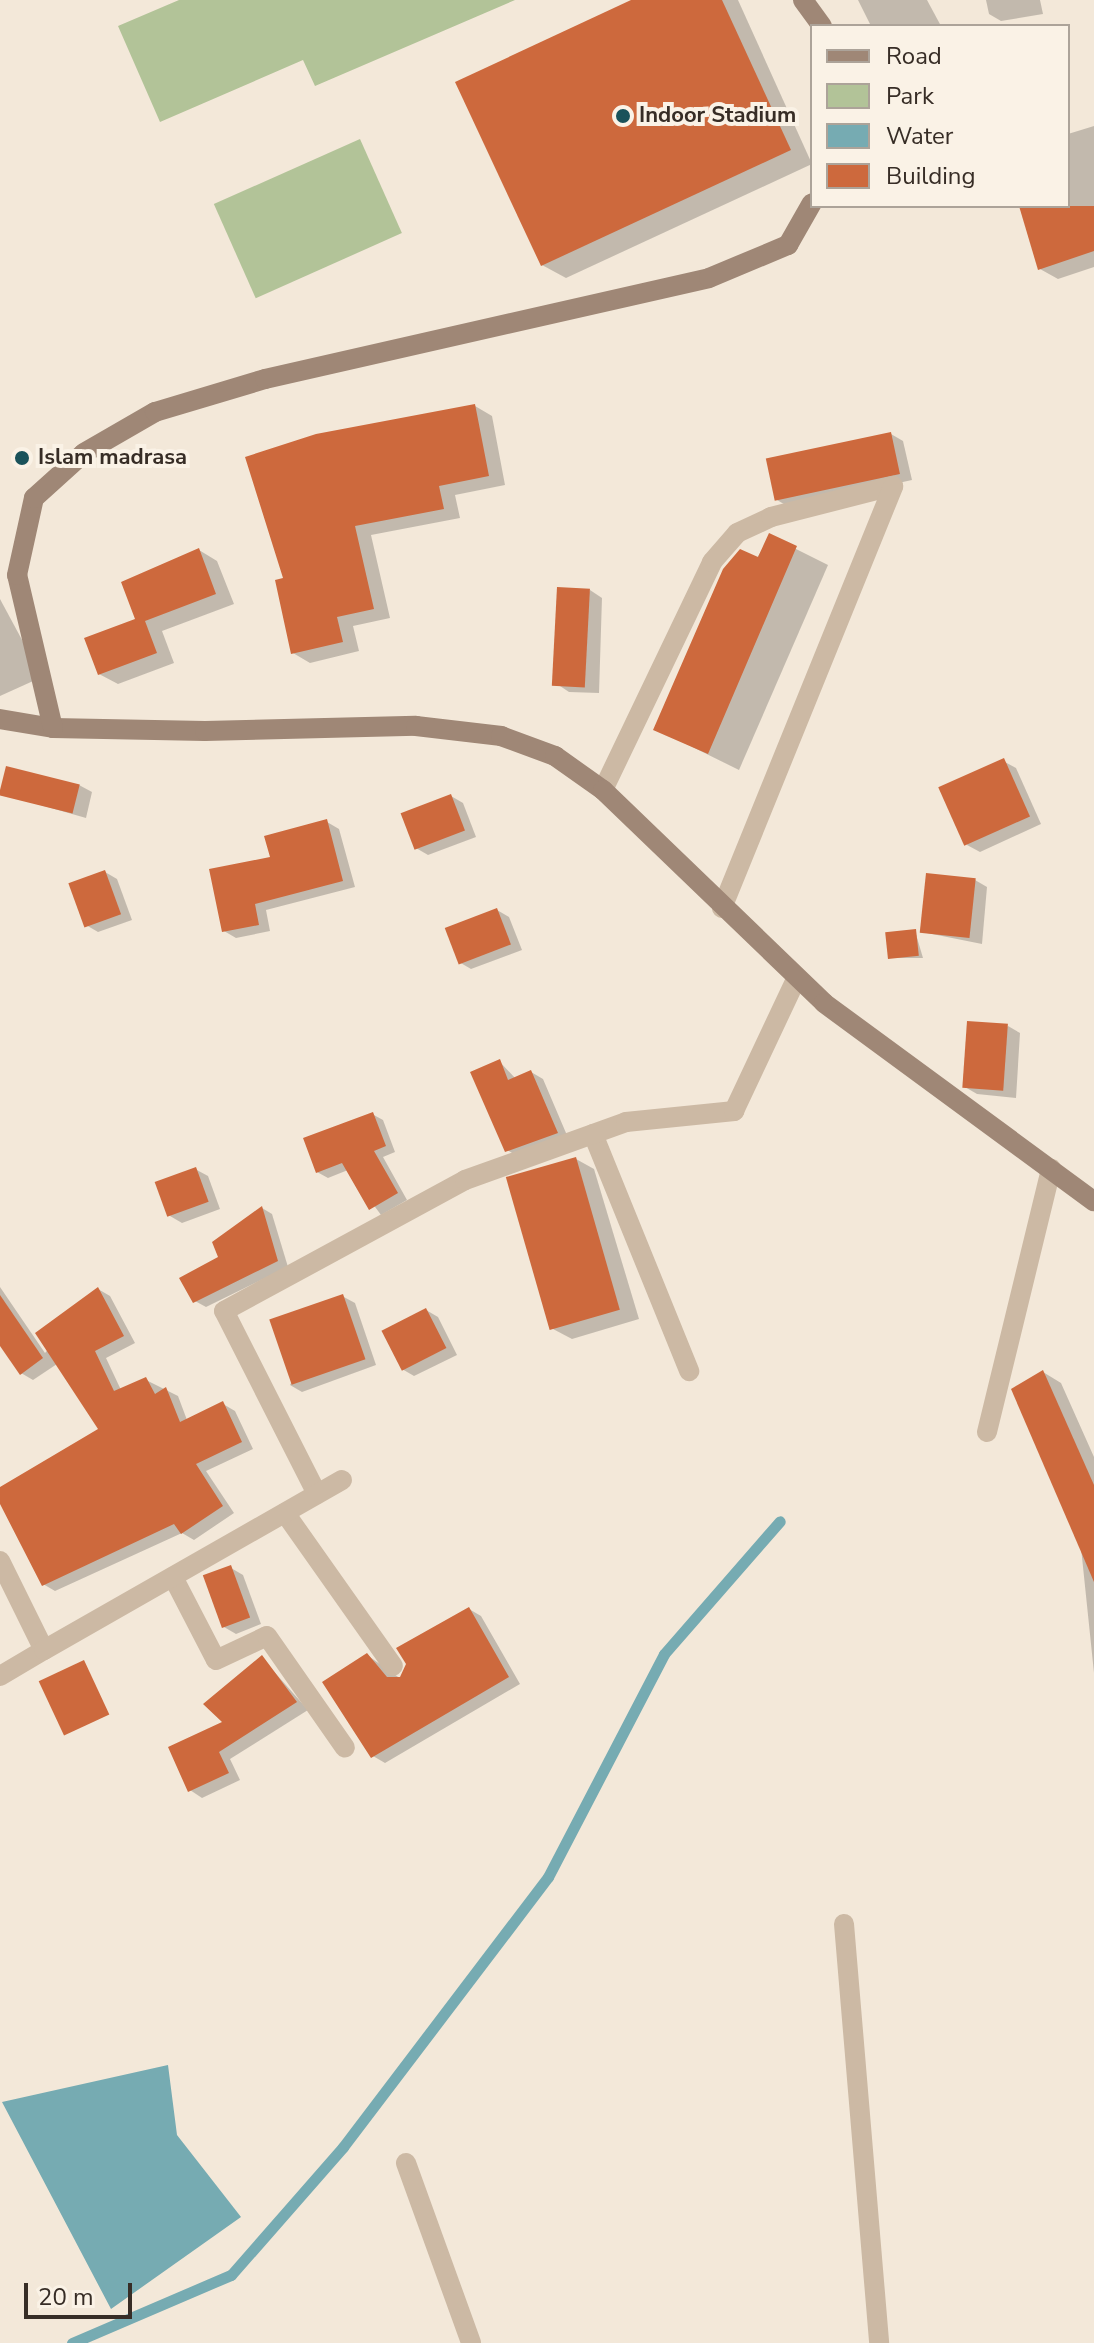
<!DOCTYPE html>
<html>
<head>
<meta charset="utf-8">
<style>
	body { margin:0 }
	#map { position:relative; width:1094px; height:2343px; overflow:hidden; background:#f3e8d9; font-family:"Nunito Sans",sans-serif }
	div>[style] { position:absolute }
	.green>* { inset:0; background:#b2c398; transform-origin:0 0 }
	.water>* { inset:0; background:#76abb2 }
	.shadow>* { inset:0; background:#0003 }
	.stream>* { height:11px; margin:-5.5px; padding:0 5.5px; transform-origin:5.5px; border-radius:5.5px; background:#76abb2 }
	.building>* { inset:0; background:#cd693d; transform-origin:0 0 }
	.street>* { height:20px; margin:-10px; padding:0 10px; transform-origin:10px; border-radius:10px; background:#ccb9a4 }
	.secondary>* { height:20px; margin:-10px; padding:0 10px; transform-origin:10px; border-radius:10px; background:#9f8776 }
	.dots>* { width:22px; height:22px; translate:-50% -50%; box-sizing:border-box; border:4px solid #faf2e6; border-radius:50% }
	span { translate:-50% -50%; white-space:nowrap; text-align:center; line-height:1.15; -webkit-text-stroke:8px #faf2e6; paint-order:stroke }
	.poi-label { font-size:22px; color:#372d26; font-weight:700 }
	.left { translate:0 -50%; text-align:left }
	.legend { position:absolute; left:810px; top:24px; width:260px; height:184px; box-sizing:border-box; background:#faf2e6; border:2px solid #aca399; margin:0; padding:10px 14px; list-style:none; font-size:24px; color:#372d26 }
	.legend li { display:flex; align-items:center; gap:16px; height:40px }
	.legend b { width:40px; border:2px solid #aca399 }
	.scale { position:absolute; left:24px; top:2283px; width:108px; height:36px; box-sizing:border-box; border:4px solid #372d26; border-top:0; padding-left:10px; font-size:24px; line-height:28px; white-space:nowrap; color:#372d26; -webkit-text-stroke:6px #faf2e6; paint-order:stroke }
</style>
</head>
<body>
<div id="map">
	<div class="green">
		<div style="clip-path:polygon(179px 0,515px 0,315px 86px,303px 60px,160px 122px,118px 26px)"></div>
		<div style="left:360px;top:139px;width:103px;height:160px;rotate:66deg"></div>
	</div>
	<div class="water">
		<div style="clip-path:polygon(168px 2065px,177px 2135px,241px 2217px,111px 2309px,2px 2102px)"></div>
	</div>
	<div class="shadow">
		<div style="clip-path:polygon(636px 0,738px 0,812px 164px,566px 278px,542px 265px)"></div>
		<div style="clip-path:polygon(858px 0,927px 0,941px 26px,871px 26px)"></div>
		<div style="clip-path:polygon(986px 0,1040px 0,1043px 14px,1001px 21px,989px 14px)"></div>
		<div style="clip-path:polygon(1094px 126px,1094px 267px,1058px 279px,1040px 269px,1021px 206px,1068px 206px,1068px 134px)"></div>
		<div style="clip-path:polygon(475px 406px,492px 416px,505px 485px,455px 495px,460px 518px,371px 535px,390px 618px,353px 626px,359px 651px,310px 663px,293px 653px,286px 579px)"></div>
		<div style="clip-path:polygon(891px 434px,903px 441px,912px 480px,789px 507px,777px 500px)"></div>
		<div style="clip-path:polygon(770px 536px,828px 565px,739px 770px,656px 729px)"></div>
		<div style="clip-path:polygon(199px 550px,217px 561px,234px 604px,162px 631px,174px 663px,118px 684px,99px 674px)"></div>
		<div style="clip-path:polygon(590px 590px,602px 598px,599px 693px,569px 692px,557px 684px)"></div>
		<div style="clip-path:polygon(0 599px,42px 677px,0 696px)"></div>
		<div style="clip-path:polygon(1003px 761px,1016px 768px,1041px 824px,980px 852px,967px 845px)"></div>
		<div style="clip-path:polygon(79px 785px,92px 792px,86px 818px,2px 794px)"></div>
		<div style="clip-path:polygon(451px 796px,463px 803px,476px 837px,428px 855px,416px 848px)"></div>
		<div style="clip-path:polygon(327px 822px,339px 829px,355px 887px,266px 910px,270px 931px,236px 938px,224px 931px,272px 859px)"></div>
		<div style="clip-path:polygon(105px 872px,117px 879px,132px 920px,98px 932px,86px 925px)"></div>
		<div style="clip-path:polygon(975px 880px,987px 887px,982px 944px,922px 932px)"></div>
		<div style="clip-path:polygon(497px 910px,509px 917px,522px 950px,471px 969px,459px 962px)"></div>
		<div style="clip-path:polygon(915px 931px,923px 958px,889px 958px)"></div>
		<div style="clip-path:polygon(1008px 1026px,1020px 1033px,1016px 1098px,977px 1094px,965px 1087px)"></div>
		<div style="clip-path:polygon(499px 1061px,516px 1079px,531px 1072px,543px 1079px,569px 1140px,519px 1157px,507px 1150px)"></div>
		<div style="clip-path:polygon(372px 1114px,383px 1120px,395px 1152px,383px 1157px,407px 1200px,381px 1215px,348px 1170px,328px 1178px,317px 1172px)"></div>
		<div style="clip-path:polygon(576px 1159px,594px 1169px,639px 1319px,572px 1339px,553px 1329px)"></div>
		<div style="clip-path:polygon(195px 1169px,208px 1176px,220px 1209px,182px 1223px,170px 1216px)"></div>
		<div style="clip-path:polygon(262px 1208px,272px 1214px,288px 1267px,206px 1307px,195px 1301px)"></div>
		<div style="clip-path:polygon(0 1287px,45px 1353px,98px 1289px,110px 1296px,135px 1343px,106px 1358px,121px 1390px,146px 1380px,178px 1396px,187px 1420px,223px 1404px,235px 1411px,253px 1449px,206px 1471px,234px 1513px,194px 1540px,182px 1533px,55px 1591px,43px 1584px,0 1490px,101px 1429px,57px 1364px,33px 1380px,21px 1373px,0 1343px)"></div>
		<div style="clip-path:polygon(342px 1296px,355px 1303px,376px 1365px,302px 1392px,290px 1385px)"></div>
		<div style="clip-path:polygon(426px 1310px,438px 1317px,457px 1355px,414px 1376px,402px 1369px)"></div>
		<div style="clip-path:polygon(1043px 1372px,1061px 1383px,1094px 1457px,1094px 1673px,1080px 1538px)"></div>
		<div style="clip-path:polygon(231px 1568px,243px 1575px,261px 1624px,236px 1634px,224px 1627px)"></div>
		<div style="clip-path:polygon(469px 1609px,481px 1616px,520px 1684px,385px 1763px,373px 1756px,367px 1655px,401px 1679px)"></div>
		<div style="clip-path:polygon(262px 1658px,308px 1710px,230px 1759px,240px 1780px,202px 1798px,190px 1790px)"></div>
	</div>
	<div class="stream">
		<div style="left:72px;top:2343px;width:173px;rotate:-23.2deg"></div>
		<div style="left:231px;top:2275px;width:170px;rotate:-48.8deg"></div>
		<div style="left:343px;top:2147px;width:339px;rotate:-52.8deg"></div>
		<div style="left:548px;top:1877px;width:251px;rotate:-62.5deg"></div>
		<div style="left:664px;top:1654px;width:176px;rotate:-48.9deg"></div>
	</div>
	<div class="building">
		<div style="clip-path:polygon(631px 0,722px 0,791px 150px,541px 266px,455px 82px)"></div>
		<div style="clip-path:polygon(1019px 206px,1094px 206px,1094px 251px,1038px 270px)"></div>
		<div style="clip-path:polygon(475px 404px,489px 476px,439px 486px,444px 509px,355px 526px,374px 609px,337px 617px,343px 642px,291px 654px,275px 580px,283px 578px,245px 457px,316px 434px)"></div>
		<div style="left:891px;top:432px;width:43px;height:128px;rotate:78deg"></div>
		<div style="clip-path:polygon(769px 533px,797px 546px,708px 754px,653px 730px,723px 569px,740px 549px,758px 557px)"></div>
		<div style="clip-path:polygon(199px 548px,216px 594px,145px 621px,157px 653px,98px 675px,84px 638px,135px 619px,121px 582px)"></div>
		<div style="left:557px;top:587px;width:33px;height:99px;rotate:3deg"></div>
		<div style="left:1004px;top:758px;width:64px;height:72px;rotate:66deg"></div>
		<div style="left:6px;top:766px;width:76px;height:30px;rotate:14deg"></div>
		<div style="left:451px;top:794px;width:39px;height:54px;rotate:69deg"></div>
		<div style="clip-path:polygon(327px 819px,343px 881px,255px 904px,259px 925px,222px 932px,209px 869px,270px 857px,264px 836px)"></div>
		<div style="left:105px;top:870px;width:47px;height:39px;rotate:70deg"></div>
		<div style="left:926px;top:873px;width:50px;height:60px;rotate:6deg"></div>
		<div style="left:497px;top:908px;width:39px;height:56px;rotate:69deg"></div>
		<div style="left:916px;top:929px;width:27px;height:31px;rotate:84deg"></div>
		<div style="left:967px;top:1021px;width:41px;height:67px;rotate:4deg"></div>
		<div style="clip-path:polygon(500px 1059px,508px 1080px,531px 1070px,558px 1133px,505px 1152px,470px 1072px)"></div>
		<div style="clip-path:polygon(373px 1112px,386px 1146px,374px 1151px,398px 1193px,369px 1210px,342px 1163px,316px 1173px,303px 1138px)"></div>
		<div style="left:576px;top:1157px;width:159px;height:73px;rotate:74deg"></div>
		<div style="left:196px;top:1167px;width:37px;height:44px;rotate:70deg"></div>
		<div style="clip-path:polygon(262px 1206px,278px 1261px,193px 1303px,179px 1278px,218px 1257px,212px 1242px)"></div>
		<div style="clip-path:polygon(98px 1287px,124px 1336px,95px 1351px,114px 1391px,146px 1377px,155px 1394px,166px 1387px,180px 1422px,223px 1401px,242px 1442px,196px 1464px,223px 1506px,181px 1534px,174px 1524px,42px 1586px,0 1504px,0 1487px,98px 1429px,35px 1333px)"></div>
		<div style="left:343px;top:1294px;width:69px;height:78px;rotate:71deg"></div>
		<div style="clip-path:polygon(0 1295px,43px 1358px,20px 1375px,0 1346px)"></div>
		<div style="left:426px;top:1308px;width:45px;height:50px;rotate:63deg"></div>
		<div style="clip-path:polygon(1043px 1370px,1094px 1485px,1094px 1582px,1011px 1389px)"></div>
		<div style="left:231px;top:1565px;width:56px;height:30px;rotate:70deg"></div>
		<div style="clip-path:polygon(469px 1607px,509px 1677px,371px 1758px,322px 1682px,367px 1653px,387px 1677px,400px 1677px,406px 1664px,396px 1648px)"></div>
		<div style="clip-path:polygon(262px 1655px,297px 1702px,219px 1752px,229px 1773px,188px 1792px,168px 1747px,222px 1722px,203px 1704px)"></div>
		<div style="left:84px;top:1660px;width:60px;height:50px;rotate:65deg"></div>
	</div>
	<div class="street">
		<div style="left:603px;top:790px;width:253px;rotate:-64.4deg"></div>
		<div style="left:712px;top:562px;width:38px;rotate:-49deg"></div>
		<div style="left:737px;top:533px;width:38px;rotate:-25deg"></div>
		<div style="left:771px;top:517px;width:126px;rotate:-14.3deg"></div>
		<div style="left:722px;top:908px;width:455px;rotate:-67.9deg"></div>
		<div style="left:593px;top:1134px;width:256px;rotate:67.9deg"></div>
		<div style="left:987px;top:1432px;width:271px;rotate:-76.3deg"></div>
		<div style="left:317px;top:1494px;width:205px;rotate:-116.9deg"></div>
		<div style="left:224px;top:1311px;width:274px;rotate:-28.5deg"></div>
		<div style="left:465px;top:1180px;width:171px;rotate:-19.8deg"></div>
		<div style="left:626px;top:1122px;width:109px;rotate:-5.8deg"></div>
		<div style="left:734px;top:1111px;width:146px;rotate:-64.8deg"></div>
		<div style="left:285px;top:1513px;width:187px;rotate:54.8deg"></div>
		<div style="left:0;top:1561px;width:99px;rotate:63.7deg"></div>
		<div style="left:44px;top:1650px;width:51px;rotate:149.4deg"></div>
		<div style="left:173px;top:1577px;width:93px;rotate:62.6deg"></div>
		<div style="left:216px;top:1660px;width:56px;rotate:-25.2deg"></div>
		<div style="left:267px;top:1636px;width:136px;rotate:55.1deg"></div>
		<div style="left:44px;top:1650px;width:343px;rotate:-29.7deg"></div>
		<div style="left:844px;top:1924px;width:420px;rotate:85.2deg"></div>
		<div style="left:406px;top:2163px;width:191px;rotate:70.1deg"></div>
	</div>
	<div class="secondary">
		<div style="left:803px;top:0;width:32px;rotate:54deg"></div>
		<div style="left:0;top:719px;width:54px;rotate:9.6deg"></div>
		<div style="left:53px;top:728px;width:152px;rotate:1.1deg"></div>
		<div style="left:205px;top:731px;width:211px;rotate:-1.4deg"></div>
		<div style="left:416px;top:726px;width:86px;rotate:6.7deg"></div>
		<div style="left:501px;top:736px;width:58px;rotate:20.3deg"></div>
		<div style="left:555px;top:756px;width:59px;rotate:35.3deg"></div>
		<div style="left:603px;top:790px;width:307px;rotate:43.9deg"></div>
		<div style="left:824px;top:1003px;width:335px;rotate:36.3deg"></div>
		<div style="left:53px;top:728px;width:157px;rotate:-103.2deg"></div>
		<div style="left:17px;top:575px;width:79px;rotate:-77.6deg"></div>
		<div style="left:34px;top:498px;width:67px;rotate:-42deg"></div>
		<div style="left:84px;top:453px;width:82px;rotate:-30deg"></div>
		<div style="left:155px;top:412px;width:115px;rotate:-16.7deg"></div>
		<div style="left:265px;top:379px;width:455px;rotate:-12.8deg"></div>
		<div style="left:709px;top:278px;width:86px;rotate:-22.7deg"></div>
		<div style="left:788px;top:245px;width:48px;rotate:-60.3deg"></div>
	</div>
	<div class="dots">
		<div style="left:623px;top:116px;background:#1a525a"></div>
		<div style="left:22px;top:458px;background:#1a525a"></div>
	</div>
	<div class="poi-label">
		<span class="left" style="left:639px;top:116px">Indoor Stadium</span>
		<span class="left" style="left:38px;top:458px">Islam madrasa</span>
	</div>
	<ul class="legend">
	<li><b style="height:10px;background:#9f8776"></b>Road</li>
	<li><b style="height:22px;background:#b2c398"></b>Park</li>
	<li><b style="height:22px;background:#76abb2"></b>Water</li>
	<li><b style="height:22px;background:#cd693d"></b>Building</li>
	</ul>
	<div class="scale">20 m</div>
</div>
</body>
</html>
